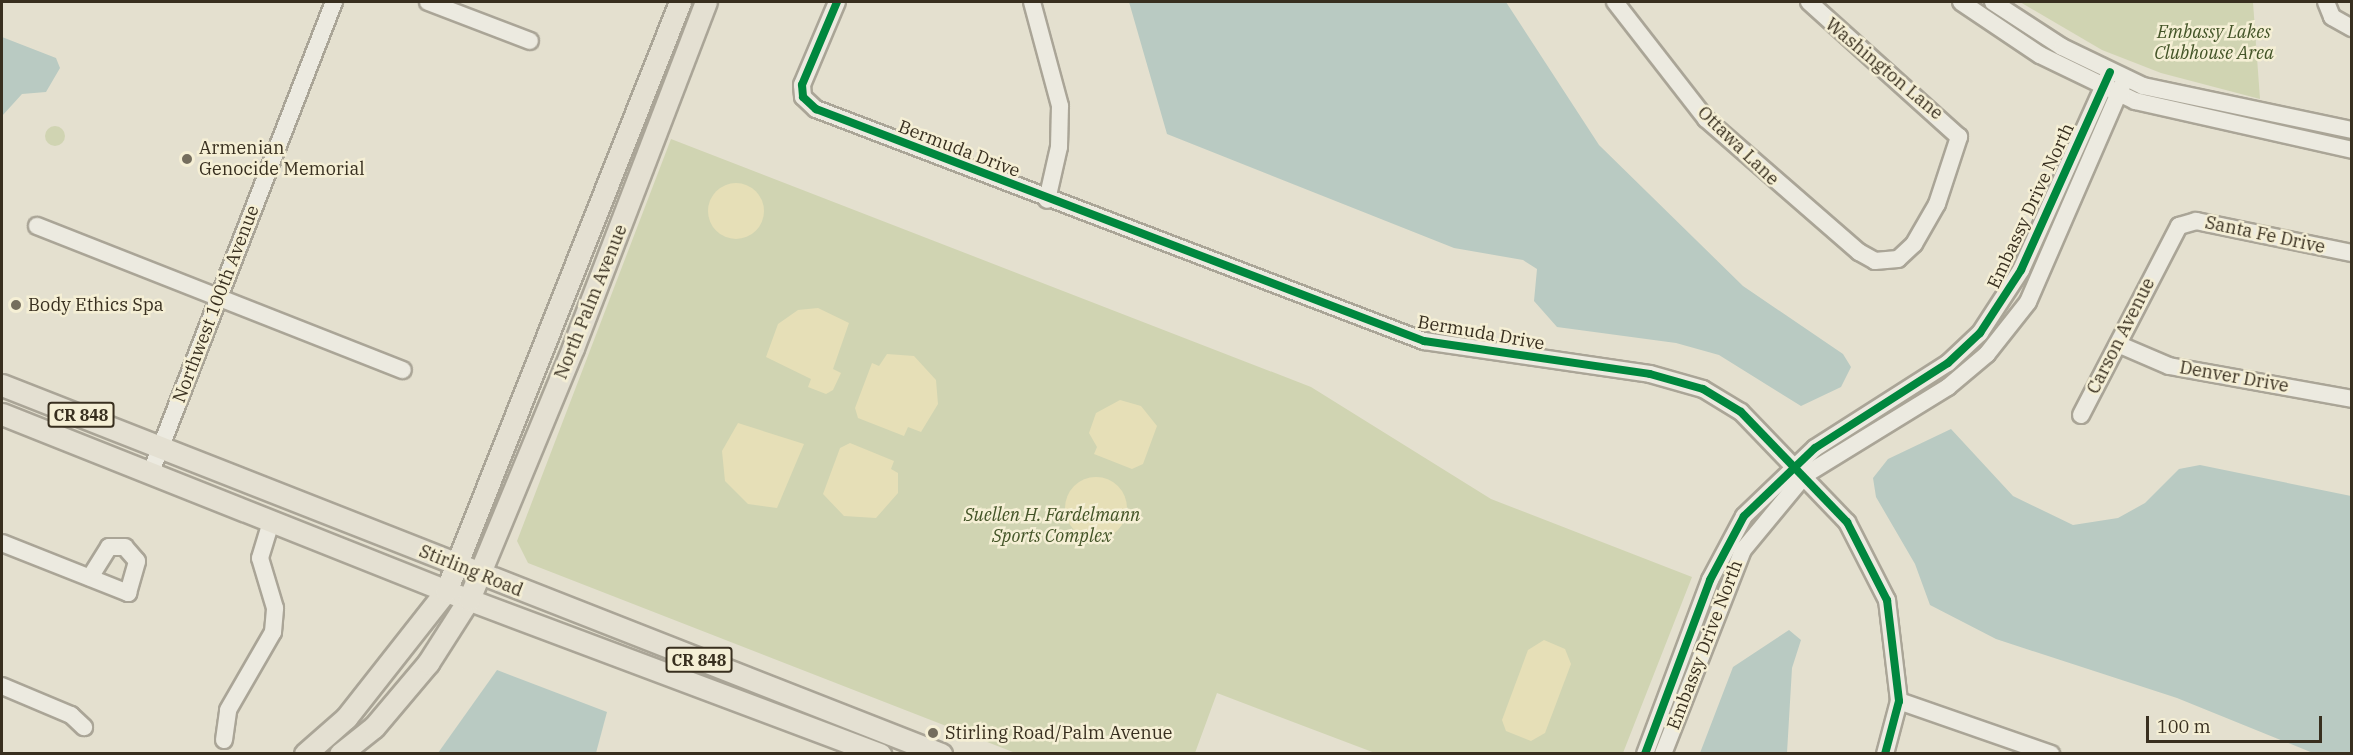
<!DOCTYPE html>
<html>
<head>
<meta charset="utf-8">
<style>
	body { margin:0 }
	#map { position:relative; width:2353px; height:755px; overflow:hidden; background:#e4e0cf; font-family:"IBM Plex Serif",serif }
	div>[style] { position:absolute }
	.green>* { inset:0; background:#d0d4b2 }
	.round { border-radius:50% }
	.sand>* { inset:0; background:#e6dfb7 }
	.water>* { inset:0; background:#b9cac2 }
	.roads { filter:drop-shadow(2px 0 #aaa597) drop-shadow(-2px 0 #aaa597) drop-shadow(0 2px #aaa597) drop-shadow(0 -2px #aaa597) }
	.minor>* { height:16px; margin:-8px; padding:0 8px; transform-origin:8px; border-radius:8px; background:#eceae0 }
	.major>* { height:21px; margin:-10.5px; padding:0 10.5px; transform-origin:10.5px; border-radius:10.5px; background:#e4e0d2 }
	.cycleway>* { height:8px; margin:-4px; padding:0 4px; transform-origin:4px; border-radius:4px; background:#00873e }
	.dots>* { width:16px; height:16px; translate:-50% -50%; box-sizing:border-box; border:3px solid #f5efd5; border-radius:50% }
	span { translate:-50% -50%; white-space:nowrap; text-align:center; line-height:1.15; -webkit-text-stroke:5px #f5efd5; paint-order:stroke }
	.shield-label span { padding:2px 4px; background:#f5efd5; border:2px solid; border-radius:4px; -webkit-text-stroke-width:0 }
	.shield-label { font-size:16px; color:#382f1f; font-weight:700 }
	.park-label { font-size:18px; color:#435427; font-style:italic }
	.street-label { font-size:18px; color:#382f1f }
	.poi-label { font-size:18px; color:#382f1f }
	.left { translate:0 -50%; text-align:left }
	.frame { position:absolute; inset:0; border:3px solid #382f1f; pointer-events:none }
	.scale { position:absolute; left:2146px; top:716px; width:176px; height:27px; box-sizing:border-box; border:3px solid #382f1f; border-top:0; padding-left:8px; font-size:18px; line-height:21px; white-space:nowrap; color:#382f1f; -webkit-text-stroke:4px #f5efd5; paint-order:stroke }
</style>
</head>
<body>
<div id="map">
	<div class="green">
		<div style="clip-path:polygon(2020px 2px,2253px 2px,2260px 99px,2161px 73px,2102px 50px)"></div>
		<div class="round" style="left:45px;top:126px;width:20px;height:20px"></div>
		<div style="clip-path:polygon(671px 139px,1311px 387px,1491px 499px,1692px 577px,1623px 753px,1375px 753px,1217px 693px,1195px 753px,1018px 754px,528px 563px,517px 541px)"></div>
	</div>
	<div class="sand">
		<div class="round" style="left:708px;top:183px;width:56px;height:56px"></div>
		<div style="clip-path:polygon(818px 308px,849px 323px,833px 369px,841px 373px,833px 390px,826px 394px,808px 387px,811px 379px,766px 357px,778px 324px,798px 310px)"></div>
		<div style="clip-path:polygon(887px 354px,914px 356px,936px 380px,938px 404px,921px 432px,908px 427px,904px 436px,858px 418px,855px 408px,872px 363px,879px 366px)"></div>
		<div style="clip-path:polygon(1120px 400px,1141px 406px,1157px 426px,1143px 464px,1132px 469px,1094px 454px,1097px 447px,1089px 433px,1096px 413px)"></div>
		<div style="clip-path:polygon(738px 423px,804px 444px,777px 508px,748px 504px,725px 481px,722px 451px)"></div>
		<div style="clip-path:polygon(850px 443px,894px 461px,891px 469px,898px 473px,898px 493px,876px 518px,844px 516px,823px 494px,840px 448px)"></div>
		<div class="round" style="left:1065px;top:477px;width:62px;height:62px"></div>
		<div style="clip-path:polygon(1544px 640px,1565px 649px,1571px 664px,1545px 733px,1531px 741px,1506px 731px,1502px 720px,1528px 650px)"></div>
	</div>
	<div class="water">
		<div style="clip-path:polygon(1129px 2px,1506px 2px,1599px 145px,1743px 286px,1843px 354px,1851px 367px,1841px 387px,1801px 406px,1719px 355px,1676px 343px,1557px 327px,1534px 301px,1537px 269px,1523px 260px,1454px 248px,1167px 134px)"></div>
		<div style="clip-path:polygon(2px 37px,56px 58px,60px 68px,46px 92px,22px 94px,2px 116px)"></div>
		<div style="clip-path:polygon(1951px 429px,2013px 496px,2073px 525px,2118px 518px,2145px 503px,2179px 469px,2200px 465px,2351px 496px,2351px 753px,2313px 753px,2177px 698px,1996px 639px,1930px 605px,1915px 564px,1876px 497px,1873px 478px,1888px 459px)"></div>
		<div style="clip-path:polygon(1789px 630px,1801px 640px,1792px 668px,1787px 753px,1700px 753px,1733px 667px)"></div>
		<div style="clip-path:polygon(497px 670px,607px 712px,596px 753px,438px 753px)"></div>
	</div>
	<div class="roads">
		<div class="minor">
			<div style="left:428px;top:2px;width:109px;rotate:20.9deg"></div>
			<div style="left:837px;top:2px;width:90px;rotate:112.9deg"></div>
			<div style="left:802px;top:85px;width:12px;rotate:85deg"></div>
			<div style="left:803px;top:97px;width:18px;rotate:43deg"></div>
			<div style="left:816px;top:109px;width:651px;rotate:20.89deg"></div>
			<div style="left:1424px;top:341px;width:228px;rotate:8.3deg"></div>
			<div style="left:1650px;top:374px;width:55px;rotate:15.8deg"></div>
			<div style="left:1703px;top:389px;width:44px;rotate:31.2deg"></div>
			<div style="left:1741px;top:412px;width:153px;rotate:46.1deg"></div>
			<div style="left:1847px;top:522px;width:88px;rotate:62.9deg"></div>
			<div style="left:1887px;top:600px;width:102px;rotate:83.2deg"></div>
			<div style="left:1899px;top:701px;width:55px;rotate:104.8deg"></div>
			<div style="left:1032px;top:2px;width:108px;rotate:74.9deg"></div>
			<div style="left:1060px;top:106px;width:41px;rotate:91.4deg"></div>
			<div style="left:1059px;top:147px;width:54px;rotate:102.8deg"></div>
			<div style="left:1615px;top:2px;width:148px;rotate:52.1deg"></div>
			<div style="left:1706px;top:119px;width:203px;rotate:41deg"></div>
			<div style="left:1859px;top:252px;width:18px;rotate:29deg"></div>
			<div style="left:1875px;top:261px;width:23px;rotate:-5deg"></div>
			<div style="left:1898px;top:259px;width:22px;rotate:-43deg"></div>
			<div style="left:1914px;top:244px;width:46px;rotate:-60.1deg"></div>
			<div style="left:1937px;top:204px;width:71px;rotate:-71.8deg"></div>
			<div style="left:1959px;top:137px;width:202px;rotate:-138deg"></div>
			<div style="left:1961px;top:2px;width:95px;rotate:33.9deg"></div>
			<div style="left:2040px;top:55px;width:106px;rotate:25.8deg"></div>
			<div style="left:2135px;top:101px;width:222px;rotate:12.7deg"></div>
			<div style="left:1993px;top:2px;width:82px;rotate:33.1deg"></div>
			<div style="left:2062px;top:47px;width:90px;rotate:25.7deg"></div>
			<div style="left:2143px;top:86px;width:214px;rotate:11.9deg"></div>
			<div style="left:2326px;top:2px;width:16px;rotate:68deg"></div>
			<div style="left:2332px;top:17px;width:23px;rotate:29deg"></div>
			<div style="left:37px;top:226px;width:393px;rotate:21.5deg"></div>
			<div style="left:2120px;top:345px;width:53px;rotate:23.2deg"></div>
			<div style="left:2169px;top:366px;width:186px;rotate:10.2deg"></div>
			<div style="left:2081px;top:415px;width:213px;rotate:-62.6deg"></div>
			<div style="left:2179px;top:226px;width:18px;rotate:-16deg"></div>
			<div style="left:2196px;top:221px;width:159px;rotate:11.6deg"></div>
			<div style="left:151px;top:472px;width:504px;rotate:-68.73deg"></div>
			<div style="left:2px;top:543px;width:136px;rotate:21.6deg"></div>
			<div style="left:128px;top:593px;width:33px;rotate:-74deg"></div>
			<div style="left:137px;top:561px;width:18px;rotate:-131deg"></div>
			<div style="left:125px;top:547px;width:16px;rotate:180deg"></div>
			<div style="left:109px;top:547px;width:36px;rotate:122deg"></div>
			<div style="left:2px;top:686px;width:75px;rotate:22.8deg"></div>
			<div style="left:71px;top:715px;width:18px;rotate:43deg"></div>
			<div style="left:1899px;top:701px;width:161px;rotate:19.2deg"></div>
			<div style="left:224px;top:740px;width:30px;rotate:-82deg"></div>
			<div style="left:228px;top:710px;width:90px;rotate:-60deg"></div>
			<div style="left:273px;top:632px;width:24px;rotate:-85deg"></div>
			<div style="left:275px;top:608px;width:52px;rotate:-106.7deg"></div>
			<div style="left:260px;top:558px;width:39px;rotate:-73deg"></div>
			<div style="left:1645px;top:754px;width:186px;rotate:-69.5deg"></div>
			<div style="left:1710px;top:580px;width:72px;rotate:-62deg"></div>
			<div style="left:1744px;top:516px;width:98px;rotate:-43.8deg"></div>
			<div style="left:1815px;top:448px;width:158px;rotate:-32.6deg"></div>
			<div style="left:1948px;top:363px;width:44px;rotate:-43.2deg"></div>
			<div style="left:1980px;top:333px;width:75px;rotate:-56.9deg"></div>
			<div style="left:2021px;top:270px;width:217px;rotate:-65.8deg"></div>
			<div style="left:1663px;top:754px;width:219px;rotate:-68.6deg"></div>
			<div style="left:1743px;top:550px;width:97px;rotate:-50.4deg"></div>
			<div style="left:1805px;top:475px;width:168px;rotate:-31.6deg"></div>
			<div style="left:1948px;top:387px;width:51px;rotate:-40.2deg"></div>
			<div style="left:1987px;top:354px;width:66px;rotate:-51.7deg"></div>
			<div style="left:2028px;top:302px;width:243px;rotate:-66.5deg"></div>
		</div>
		<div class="major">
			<div style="left:2px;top:385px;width:1009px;rotate:21.45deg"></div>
			<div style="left:2px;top:414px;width:478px;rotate:21.7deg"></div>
			<div style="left:446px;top:591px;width:464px;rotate:20.6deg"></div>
			<div style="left:305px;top:754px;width:55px;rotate:-41.3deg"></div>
			<div style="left:346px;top:718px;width:162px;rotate:-51.8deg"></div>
			<div style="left:446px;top:591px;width:634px;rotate:-68.33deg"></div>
			<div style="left:340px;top:754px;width:43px;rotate:-38.5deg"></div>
			<div style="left:374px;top:727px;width:84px;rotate:-49.8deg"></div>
			<div style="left:428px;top:663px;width:76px;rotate:-57.4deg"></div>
			<div style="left:469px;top:599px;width:272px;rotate:-67.5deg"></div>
			<div style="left:573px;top:348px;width:371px;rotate:-69deg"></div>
		</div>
	</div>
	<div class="cycleway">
		<div style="left:837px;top:2px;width:90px;rotate:112.9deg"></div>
		<div style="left:802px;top:85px;width:12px;rotate:85deg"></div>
		<div style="left:803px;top:97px;width:18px;rotate:43deg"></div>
		<div style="left:816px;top:109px;width:651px;rotate:20.89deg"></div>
		<div style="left:1424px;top:341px;width:228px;rotate:8.3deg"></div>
		<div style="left:1650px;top:374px;width:55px;rotate:15.8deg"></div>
		<div style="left:1703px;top:389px;width:44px;rotate:31.2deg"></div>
		<div style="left:1741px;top:412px;width:153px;rotate:46.1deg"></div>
		<div style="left:1847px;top:522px;width:88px;rotate:62.9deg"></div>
		<div style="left:1887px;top:600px;width:102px;rotate:83.2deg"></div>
		<div style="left:1899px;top:701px;width:55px;rotate:104.8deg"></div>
		<div style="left:1645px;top:754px;width:186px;rotate:-69.5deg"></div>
		<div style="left:1710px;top:580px;width:72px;rotate:-62deg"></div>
		<div style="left:1744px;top:516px;width:98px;rotate:-43.8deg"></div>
		<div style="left:1815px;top:448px;width:158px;rotate:-32.6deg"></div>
		<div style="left:1948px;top:363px;width:44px;rotate:-43.2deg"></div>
		<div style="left:1980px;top:333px;width:75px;rotate:-56.9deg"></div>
		<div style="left:2021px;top:270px;width:217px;rotate:-65.8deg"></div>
	</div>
	<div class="dots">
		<div style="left:187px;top:159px;background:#746d5d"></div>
		<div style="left:16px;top:305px;background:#746d5d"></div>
		<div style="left:933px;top:733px;background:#746d5d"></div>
	</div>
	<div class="shield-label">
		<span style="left:81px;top:415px">CR 848</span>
		<span style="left:699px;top:660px">CR 848</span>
	</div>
	<div class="park-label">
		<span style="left:2214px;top:43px">Embassy Lakes<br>Clubhouse Area</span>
		<span style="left:1052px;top:526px">Suellen H. Fardelmann<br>Sports Complex</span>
	</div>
	<div class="street-label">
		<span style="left:1884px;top:69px;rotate:40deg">Washington Lane</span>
		<span style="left:1738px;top:146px;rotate:44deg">Ottawa Lane</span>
		<span style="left:959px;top:149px;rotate:21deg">Bermuda Drive</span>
		<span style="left:2031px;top:206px;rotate:-65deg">Embassy Drive North</span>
		<span style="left:2265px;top:235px;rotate:12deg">Santa Fe Drive</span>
		<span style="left:591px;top:302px;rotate:-68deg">North Palm Avenue</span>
		<span style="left:216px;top:304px;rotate:-69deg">Northwest 100th Avenue</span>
		<span style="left:1481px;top:333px;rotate:10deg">Bermuda Drive</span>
		<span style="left:2121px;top:336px;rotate:-63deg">Carson Avenue</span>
		<span style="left:2234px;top:377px;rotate:10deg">Denver Drive</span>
		<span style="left:471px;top:571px;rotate:22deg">Stirling Road</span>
		<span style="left:1705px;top:645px;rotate:-69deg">Embassy Drive North</span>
	</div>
	<div class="poi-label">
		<span class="left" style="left:199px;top:159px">Armenian<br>Genocide Memorial</span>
		<span class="left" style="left:28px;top:305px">Body Ethics Spa</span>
		<span class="left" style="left:945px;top:733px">Stirling Road/Palm Avenue</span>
	</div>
	<div class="frame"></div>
	<div class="scale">100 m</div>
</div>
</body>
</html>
